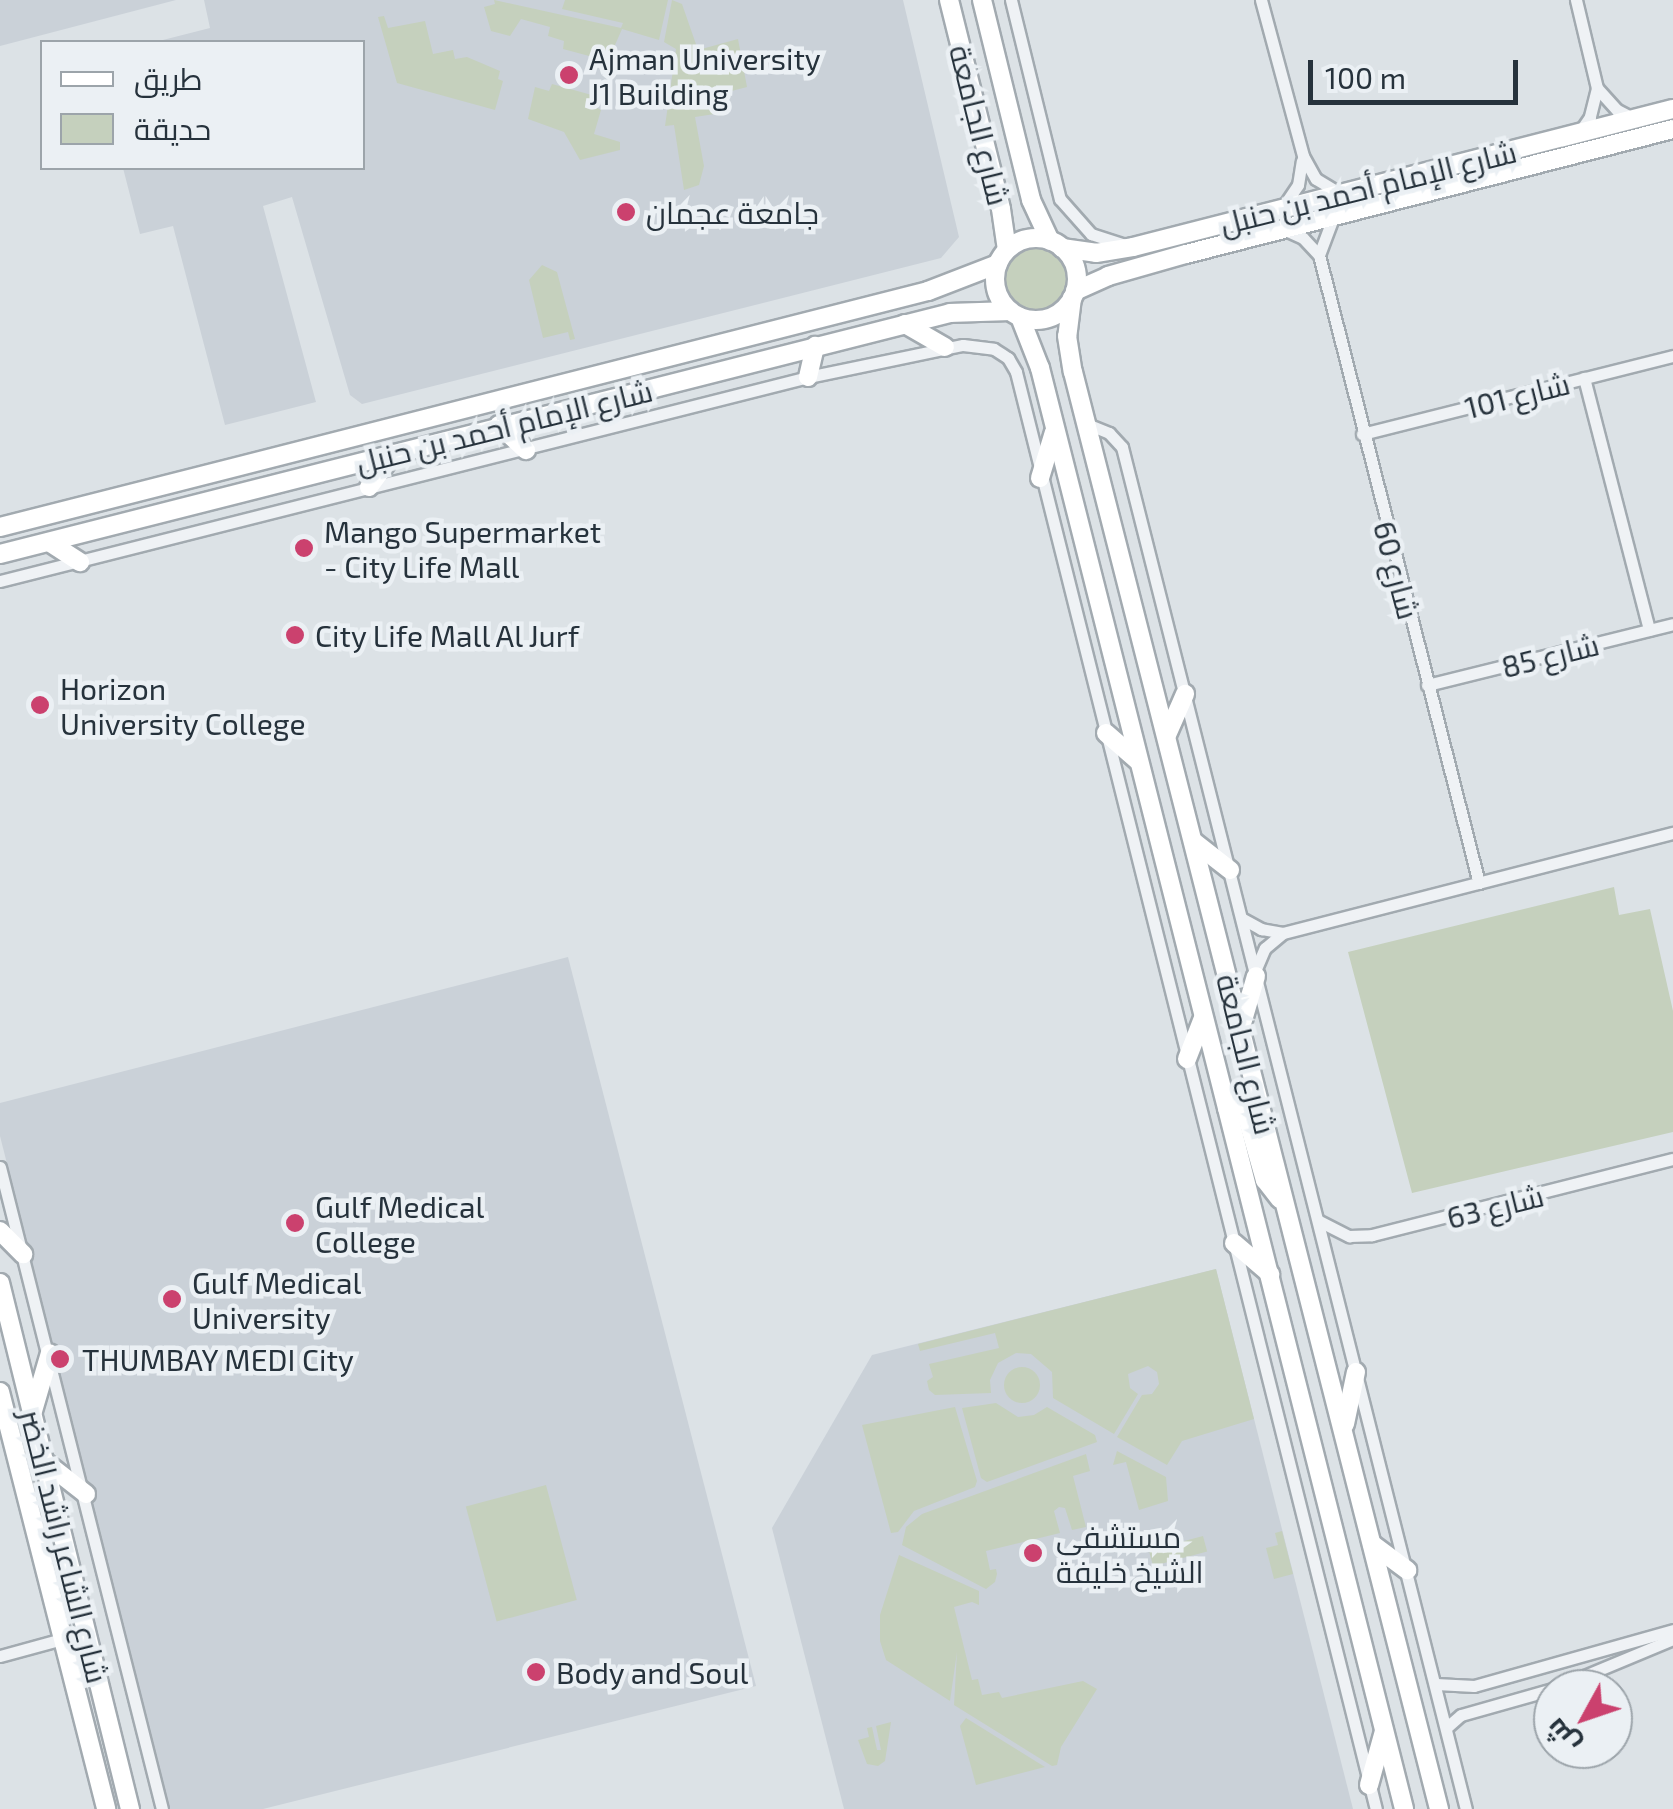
<!DOCTYPE html>
<html>
<head>
<meta charset="utf-8">
<style>
	body { margin:0 }
	#map { position:relative; width:1673px; height:1809px; overflow:hidden; background:#dce2e6; font-family:"Exo 2",Cairo,sans-serif }
	div>[style] { position:absolute }
	.built>* { inset:0; background:#cad1d8 }
	.green>* { inset:0; background:#c5d0bd; transform-origin:0 0 }
	.round { border-radius:50% }
	.roads { filter:drop-shadow(2px 0 #a2aab0) drop-shadow(-2px 0 #a2aab0) drop-shadow(0 2px #a2aab0) drop-shadow(0 -2px #a2aab0) }
	.street>* { height:11px; margin:-5.5px; padding:0 5.5px; transform-origin:5.5px; border-radius:5.5px; background:#eff2f5 }
	.secondary>* { height:18px; margin:-9px; padding:0 9px; transform-origin:9px; border-radius:9px; background:#fff }
	.secondary>.ring { margin:-9px; padding:0; box-sizing:content-box; background:none; border:18px solid #fff; border-radius:50% }
	.dots>* { width:28px; height:28px; translate:-50% -50%; box-sizing:border-box; border:5px solid #ebf0f4; border-radius:50% }
	span { translate:-50% -50%; white-space:nowrap; text-align:center; line-height:1.15; -webkit-text-stroke:9px #ebf0f4; paint-order:stroke }
	.poi-label { font-size:30px; color:#26323c }
	.left { translate:0 -50%; text-align:left }
	.street-label { font-size:30px; color:#26323c }
	.legend { position:absolute; left:40px; top:40px; width:325px; height:130px; box-sizing:border-box; background:#ebf0f4; border:2px solid #9ca4aa; margin:0; padding:12px 18px; list-style:none; font-size:30px; color:#26323c }
	.legend li { display:flex; align-items:center; gap:20px; height:50px }
	.legend b { width:50px; border:2px solid #9ca4aa }
	.north { position:absolute; left:1533px; top:1669px; width:100px; height:100px; box-sizing:border-box; background:#ebf0f4; border:2px solid #9ca4aa; border-radius:50%; rotate:230deg; font-size:28px; font-weight:700; line-height:40px; text-align:center; color:#26323c }
	.north::after { content:''; display:block; margin:auto; width:35px; height:45px; background:#cb416e; clip-path:polygon(50% 0,100% 100%,50% 72%,0 100%) }
	.scale { position:absolute; left:1308px; top:60px; width:210px; height:45px; box-sizing:border-box; border:5px solid #26323c; border-top:0; padding-left:12px; font-size:30px; line-height:35px; white-space:nowrap; color:#26323c; -webkit-text-stroke:8px #ebf0f4; paint-order:stroke }
</style>
</head>
<body>
<div id="map">
	<div class="built">
		<div style="clip-path:polygon(0 0,176px 0,0 46px)"></div>
		<div style="clip-path:polygon(204px 0,903px 0,959px 237px,941px 258px,362px 404px,350px 395px,292px 197px,263px 206px,316px 402px,225px 425px,173px 226px,140px 234px,123px 168px,362px 168px,362px 42px,155px 42px,210px 28px)"></div>
		<div style="clip-path:polygon(568px 957px,756px 1686px,263px 1809px,170px 1809px,0 1136px,0 1103px)"></div>
		<div style="clip-path:polygon(1216px 1269px,1353px 1809px,844px 1809px,772px 1528px,872px 1355px)"></div>
	</div>
	<div class="green">
		<div style="clip-path:polygon(494px 0,621px 28px,623px 23px,562px 9px,565px 0,668px 0,659px 40px,622px 29px,608px 61px,563px 49px,564px 41px,548px 36px,550px 27px,521px 19px,510px 36px,491px 31px,484px 7px,495px 4px)"></div>
		<div style="clip-path:polygon(672px 0,682px 4px,698px 50px,738px 39px,747px 87px,716px 95px,721px 113px,695px 117px,704px 166px,699px 185px,684px 190px,674px 125px,665px 126px,676px 49px,664px 42px)"></div>
		<div style="clip-path:polygon(384px 16px,388px 28px,425px 21px,433px 54px,453px 50px,455px 59px,467px 57px,500px 71px,498px 79px,503px 81px,495px 110px,397px 83px,378px 17px)"></div>
		<div style="clip-path:polygon(552px 84px,599px 97px,596px 107px,601px 110px,594px 134px,620px 142px,620px 150px,580px 160px,564px 132px,528px 119px,535px 87px,549px 91px)"></div>
		<div class="round" style="left:1000px;top:244px;width:70px;height:70px"></div>
		<div style="clip-path:polygon(542px 265px,557px 272px,575px 339px,570px 340px,568px 332px,543px 338px,529px 280px)"></div>
		<div style="clip-path:polygon(1614px 887px,1619px 915px,1650px 909px,1673px 1011px,1673px 1132px,1412px 1193px,1348px 952px)"></div>
		<div style="clip-path:polygon(1216px 1269px,1254px 1419px,1182px 1441px,1167px 1465px,1117px 1437px,1142px 1395px,1152px 1394px,1159px 1384px,1157px 1372px,1148px 1366px,1128px 1374px,1130px 1388px,1138px 1394px,1114px 1434px,1053px 1398px,1052px 1372px,1031px 1354px,1016px 1353px,998px 1363px,990px 1380px,991px 1393px,935px 1395px,929px 1390px,927px 1381px,933px 1377px,929px 1364px,999px 1348px,995px 1333px,920px 1351px,918px 1344px)"></div>
		<div class="round" style="left:1004px;top:1367px;width:36px;height:36px"></div>
		<div style="clip-path:polygon(996px 1403px,1018px 1417px,1034px 1415px,1047px 1407px,1095px 1435px,1097px 1442px,987px 1482px,981px 1478px,962px 1408px)"></div>
		<div style="clip-path:polygon(955px 1407px,977px 1481px,975px 1487px,914px 1511px,898px 1532px,891px 1533px,862px 1425px)"></div>
		<div style="clip-path:polygon(1117px 1451px,1166px 1477px,1168px 1501px,1139px 1510px,1126px 1462px,1113px 1465px)"></div>
		<div style="clip-path:polygon(1086px 1454px,1090px 1471px,1073px 1476px,1086px 1527px,1072px 1530px,1065px 1508px,1059px 1507px,1054px 1511px,1060px 1533px,986px 1551px,990px 1570px,996px 1569px,997px 1574px,995px 1582px,986px 1589px,902px 1545px,906px 1527px,922px 1514px)"></div>
		<div style="left:546px;top:1485px;width:119px;height:83px;rotate:75deg"></div>
		<div style="clip-path:polygon(1282px 1531px,1293px 1574px,1274px 1579px,1266px 1548px,1278px 1545px,1275px 1533px)"></div>
		<div style="left:1203px;top:1536px;width:16px;height:56px;rotate:75deg"></div>
		<div style="clip-path:polygon(899px 1555px,979px 1591px,979px 1605px,972px 1602px,954px 1607px,972px 1680px,978px 1679px,982px 1695px,999px 1692px,1002px 1698px,1083px 1681px,1097px 1689px,1061px 1747px,1057px 1765px,1052px 1766px,954px 1705px,957px 1652px,950px 1701px,886px 1660px,880px 1641px,880px 1615px)"></div>
		<div style="clip-path:polygon(966px 1718px,1045px 1767px,976px 1785px,960px 1726px)"></div>
		<div style="clip-path:polygon(891px 1722px,885px 1761px,878px 1766px,867px 1764px,858px 1740px,869px 1737px,867px 1728px,872px 1727px,877px 1750px,881px 1750px,876px 1726px)"></div>
	</div>
	<div class="roads">
		<div class="street">
			<div style="left:1011px;top:0;width:205px;rotate:76.2deg"></div>
			<div style="left:1060px;top:199px;width:47px;rotate:48.5deg"></div>
			<div style="left:1091px;top:234px;width:35px;rotate:18deg"></div>
			<div style="left:1261px;top:0;width:162px;rotate:74.9deg"></div>
			<div style="left:1303px;top:156px;width:26px;rotate:61deg"></div>
			<div style="left:1316px;top:179px;width:27px;rotate:31deg"></div>
			<div style="left:1576px;top:0;width:90px;rotate:76.6deg"></div>
			<div style="left:1597px;top:88px;width:30px;rotate:104deg"></div>
			<div style="left:1590px;top:117px;width:19px;rotate:125deg"></div>
			<div style="left:1597px;top:88px;width:30px;rotate:48deg"></div>
			<div style="left:1617px;top:110px;width:20px;rotate:27deg"></div>
			<div style="left:1283px;top:207px;width:27px;rotate:-56deg"></div>
			<div style="left:1298px;top:185px;width:24px;rotate:-81deg"></div>
			<div style="left:1334px;top:215px;width:43px;rotate:110.6deg"></div>
			<div style="left:1319px;top:255px;width:648px;rotate:75.71deg"></div>
			<div style="left:1283px;top:229px;width:22px;rotate:24deg"></div>
			<div style="left:1303px;top:238px;width:23px;rotate:47deg"></div>
			<div style="left:1584px;top:378px;width:260px;rotate:75.5deg"></div>
			<div style="left:1087px;top:424px;width:24px;rotate:22deg"></div>
			<div style="left:1109px;top:433px;width:19px;rotate:47deg"></div>
			<div style="left:1122px;top:447px;width:1405px;rotate:75.83deg"></div>
			<div style="left:1362px;top:434px;width:321px;rotate:-14.1deg"></div>
			<div style="left:0;top:581px;width:833px;rotate:-14.17deg"></div>
			<div style="left:808px;top:377px;width:158px;rotate:-11.7deg"></div>
			<div style="left:963px;top:345px;width:31px;rotate:7deg"></div>
			<div style="left:994px;top:349px;width:17px;rotate:33deg"></div>
			<div style="left:1008px;top:358px;width:16px;rotate:60deg"></div>
			<div style="left:1016px;top:372px;width:1481px;rotate:75.94deg"></div>
			<div style="left:1427px;top:685px;width:253px;rotate:-13.9deg"></div>
			<div style="left:1243px;top:919px;width:21px;rotate:29deg"></div>
			<div style="left:1261px;top:929px;width:22px;rotate:10deg"></div>
			<div style="left:1255px;top:971px;width:25px;rotate:-67deg"></div>
			<div style="left:1265px;top:948px;width:23px;rotate:-40deg"></div>
			<div style="left:1283px;top:933px;width:403px;rotate:-14.4deg"></div>
			<div style="left:0;top:1167px;width:662px;rotate:75.84deg"></div>
			<div style="left:1319px;top:1221px;width:34px;rotate:27deg"></div>
			<div style="left:1349px;top:1236px;width:23px;rotate:-2deg"></div>
			<div style="left:1372px;top:1235px;width:310px;rotate:-14.2deg"></div>
			<div style="left:0;top:1656px;width:64px;rotate:-15.3deg"></div>
			<div style="left:1436px;top:1684px;width:38px;rotate:3deg"></div>
			<div style="left:1474px;top:1686px;width:207px;rotate:-15.7deg"></div>
			<div style="left:1553px;top:1689px;width:130px;rotate:-22.6deg"></div>
			<div style="left:1447px;top:1727px;width:18px;rotate:-41deg"></div>
			<div style="left:1461px;top:1715px;width:96px;rotate:-15.8deg"></div>
		</div>
		<div class="secondary">
			<div style="left:949px;top:0;width:215px;rotate:76deg"></div>
			<div style="left:1001px;top:209px;width:41px;rotate:81.7deg"></div>
			<div style="left:982px;top:0;width:206px;rotate:76.2deg"></div>
			<div style="left:1031px;top:200px;width:45px;rotate:65.1deg"></div>
			<div class="ring" style="left:995px;top:238px;width:64px;height:64px"></div>
			<div style="left:1062px;top:248px;width:34px;rotate:8deg"></div>
			<div style="left:1096px;top:253px;width:37px;rotate:-9deg"></div>
			<div style="left:1133px;top:247px;width:557px;rotate:-14.34deg"></div>
			<div style="left:1075px;top:291px;width:36px;rotate:-24deg"></div>
			<div style="left:1108px;top:276px;width:81px;rotate:-15.8deg"></div>
			<div style="left:1186px;top:254px;width:503px;rotate:-14.4deg"></div>
			<div style="left:1072px;top:298px;width:38px;rotate:97deg"></div>
			<div style="left:1067px;top:336px;width:36px;rotate:81deg"></div>
			<div style="left:1073px;top:372px;width:1483px;rotate:75.71deg"></div>
			<div style="left:1020px;top:317px;width:55px;rotate:68.6deg"></div>
			<div style="left:1040px;top:368px;width:1486px;rotate:75.82deg"></div>
			<div style="left:905px;top:324px;width:46px;rotate:29.9deg"></div>
			<div style="left:808px;top:377px;width:32px;rotate:-77deg"></div>
			<div style="left:499px;top:425px;width:37px;rotate:43deg"></div>
			<div style="left:1040px;top:478px;width:48px;rotate:-73.1deg"></div>
			<div style="left:369px;top:487px;width:41px;rotate:-54deg"></div>
			<div style="left:0;top:527px;width:958px;rotate:-14.27deg"></div>
			<div style="left:928px;top:291px;width:75px;rotate:-21.1deg"></div>
			<div style="left:49px;top:542px;width:37px;rotate:33deg"></div>
			<div style="left:0;top:554px;width:980px;rotate:-14.23deg"></div>
			<div style="left:950px;top:313px;width:60px;rotate:-1.9deg"></div>
			<div style="left:1106px;top:733px;width:41px;rotate:41.1deg"></div>
			<div style="left:1167px;top:735px;width:45px;rotate:-66.3deg"></div>
			<div style="left:1193px;top:841px;width:47px;rotate:38.1deg"></div>
			<div style="left:1241px;top:1027px;width:53px;rotate:-73.6deg"></div>
			<div style="left:1187px;top:1059px;width:44px;rotate:-68.7deg"></div>
			<div style="left:1227px;top:1108px;width:18px;rotate:6deg"></div>
			<div style="left:1245px;top:1110px;width:73px;rotate:74.1deg"></div>
			<div style="left:1265px;top:1180px;width:24px;rotate:52deg"></div>
			<div style="left:0;top:1231px;width:33px;rotate:45deg"></div>
			<div style="left:1234px;top:1243px;width:48px;rotate:40.7deg"></div>
			<div style="left:0;top:1283px;width:542px;rotate:76.12deg"></div>
			<div style="left:0;top:1392px;width:430px;rotate:75.7deg"></div>
			<div style="left:33px;top:1411px;width:60px;rotate:-73.7deg"></div>
			<div style="left:1345px;top:1424px;width:53px;rotate:-78.1deg"></div>
			<div style="left:45px;top:1462px;width:52px;rotate:38deg"></div>
			<div style="left:1372px;top:1544px;width:44px;rotate:36.6deg"></div>
			<div style="left:1369px;top:1785px;width:56px;rotate:-74.5deg"></div>
		</div>
	</div>
	<div class="dots">
		<div style="left:569px;top:75px;background:#cb416e"></div>
		<div style="left:626px;top:212px;background:#cb416e"></div>
		<div style="left:304px;top:548px;background:#cb416e"></div>
		<div style="left:295px;top:635px;background:#cb416e"></div>
		<div style="left:40px;top:705px;background:#cb416e"></div>
		<div style="left:295px;top:1223px;background:#cb416e"></div>
		<div style="left:172px;top:1299px;background:#cb416e"></div>
		<div style="left:60px;top:1359px;background:#cb416e"></div>
		<div style="left:1033px;top:1553px;background:#cb416e"></div>
		<div style="left:536px;top:1672px;background:#cb416e"></div>
	</div>
	<div class="poi-label">
		<span class="left" style="left:589px;top:75px">Ajman University<br>J1 Building</span>
		<span class="left" style="left:646px;top:212px">جامعة عجمان</span>
		<span class="left" style="left:324px;top:548px">Mango Supermarket<br>- City Life Mall</span>
		<span class="left" style="left:315px;top:635px">City Life Mall Al Jurf</span>
		<span class="left" style="left:60px;top:705px">Horizon<br>University College</span>
		<span class="left" style="left:315px;top:1223px">Gulf Medical<br>College</span>
		<span class="left" style="left:192px;top:1299px">Gulf Medical<br>University</span>
		<span class="left" style="left:82px;top:1359px">THUMBAY MEDI City</span>
		<span class="left" style="left:1056px;top:1553px">مستشفى<br>الشيخ خليفة</span>
		<span class="left" style="left:556px;top:1672px">Body and Soul</span>
	</div>
	<div class="street-label">
		<span style="left:980px;top:125px;rotate:76deg">شارع الجامعة</span>
		<span style="left:1368px;top:187px;rotate:-14deg">شارع الإمام أحمد بن حنبل</span>
		<span style="left:1517px;top:395px;rotate:-14deg">شارع 101</span>
		<span style="left:504px;top:426px;rotate:-14deg">شارع الإمام أحمد بن حنبل</span>
		<span style="left:1397px;top:570px;rotate:75deg">شارع 60</span>
		<span style="left:1550px;top:655px;rotate:-14deg">شارع 85</span>
		<span style="left:1247px;top:1054px;rotate:76deg">شارع الجامعة</span>
		<span style="left:1495px;top:1206px;rotate:-14deg">شارع 63</span>
		<span style="left:65px;top:1546px;rotate:76deg">شارع الشاعر راشد الخضر</span>
	</div>
	<ul class="legend">
	<li><b style="height:12px;background:#fff"></b>طريق</li>
	<li><b style="height:28px;background:#c5d0bd"></b>حديقة</li>
	</ul>
	<div class="north">ش</div>
	<div class="scale">100 m</div>
</div>
</body>
</html>
